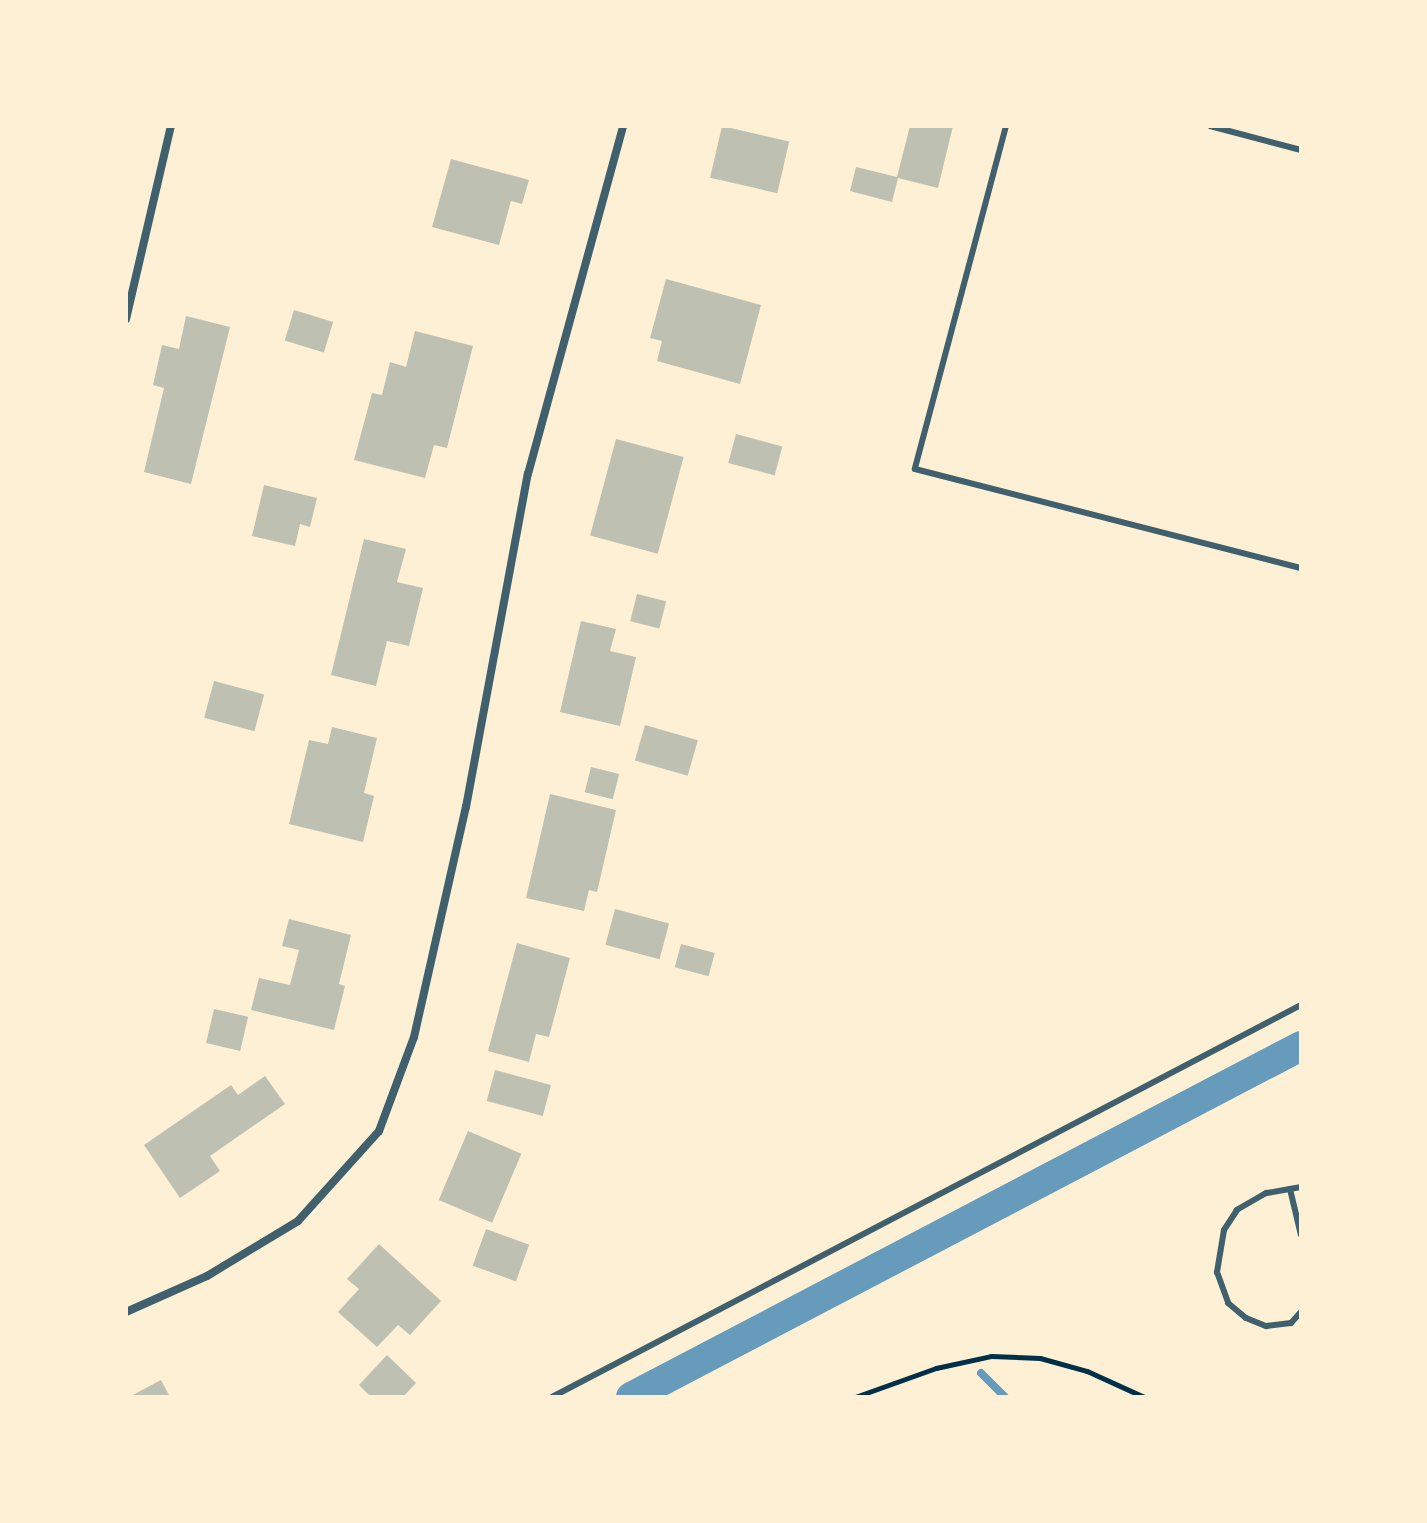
<!DOCTYPE html>
<html>
<head>
<meta charset="utf-8">
<style>
	body { margin:0 }
	#map { position:relative; width:1427px; height:1523px; overflow:hidden; background:#fdf0d5; font-family:"PT Sans",sans-serif }
	div>[style] { position:absolute }
	.stream>* { height:8px; margin:-4px; padding:0 4px; transform-origin:4px; border-radius:4px; background:#669bbc }
	.canal>* { height:30px; margin:-15px; padding:0 15px; transform-origin:15px; border-radius:15px; background:#669bbc }
	.building>* { inset:0; background:#bec0b2; transform-origin:0 0 }
	.path>* { height:5px; margin:-2.5px; padding:0 2.5px; transform-origin:2.5px; border-radius:2.5px; background:#003049 }
	.service>* { height:6px; margin:-3px; padding:0 3px; transform-origin:3px; border-radius:3px; background:#3f606c }
	.minor>* { height:8px; margin:-4px; padding:0 4px; transform-origin:4px; border-radius:4px; background:#3f606c }
	span { translate:-50% -50%; white-space:nowrap; text-align:center; line-height:1.15; -webkit-text-stroke:8px #fdf0d5; paint-order:stroke }
	.frame { position:absolute; inset:0; border:128px solid #fdf0d5; pointer-events:none }
</style>
</head>
<body>
<div id="map">
	<div class="stream">
		<div style="left:981px;top:1373px;width:34px;rotate:45deg"></div>
	</div>
	<div class="canal">
		<div style="left:631px;top:1397px;width:756px;rotate:-27.65deg"></div>
	</div>
	<div class="building">
		<div style="left:722px;top:126px;width:69px;height:53px;rotate:13deg"></div>
		<div style="clip-path:polygon(910px 126px,953px 126px,938px 188px,898px 178px,892px 202px,850px 191px,856px 167px,897px 177px)"></div>
		<div style="clip-path:polygon(451px 159px,529px 180px,522px 204px,511px 201px,499px 245px,432px 227px)"></div>
		<div style="clip-path:polygon(666px 279px,761px 305px,740px 384px,657px 361px,662px 341px,650px 338px)"></div>
		<div style="left:294px;top:310px;width:41px;height:32px;rotate:17deg"></div>
		<div style="clip-path:polygon(186px 316px,230px 327px,191px 484px,144px 472px,164px 388px,153px 385px,162px 345px,179px 349px)"></div>
		<div style="clip-path:polygon(415px 331px,473px 346px,447px 448px,434px 445px,425px 478px,354px 460px,372px 393px,382px 395px,390px 362px,406px 367px)"></div>
		<div style="left:736px;top:434px;width:48px;height:30px;rotate:15deg"></div>
		<div style="left:616px;top:439px;width:70px;height:100px;rotate:15deg"></div>
		<div style="clip-path:polygon(264px 485px,317px 498px,310px 527px,300px 524px,295px 546px,252px 536px)"></div>
		<div style="clip-path:polygon(364px 539px,406px 549px,397px 582px,423px 588px,409px 646px,387px 641px,376px 686px,331px 675px)"></div>
		<div style="left:637px;top:594px;width:30px;height:28px;rotate:14deg"></div>
		<div style="clip-path:polygon(581px 621px,616px 629px,610px 651px,636px 657px,620px 726px,560px 712px)"></div>
		<div style="left:214px;top:681px;width:52px;height:38px;rotate:15deg"></div>
		<div style="left:645px;top:725px;width:55px;height:37px;rotate:16deg"></div>
		<div style="clip-path:polygon(332px 727px,377px 738px,364px 793px,374px 796px,363px 842px,289px 824px,309px 740px,328px 744px)"></div>
		<div style="left:591px;top:767px;width:29px;height:26px;rotate:14deg"></div>
		<div style="clip-path:polygon(550px 794px,616px 810px,597px 892px,589px 890px,584px 911px,526px 898px)"></div>
		<div style="left:615px;top:909px;width:56px;height:37px;rotate:15deg"></div>
		<div style="clip-path:polygon(289px 919px,351px 935px,339px 984px,345px 986px,334px 1030px,251px 1010px,259px 978px,290px 985px,299px 950px,282px 946px)"></div>
		<div style="clip-path:polygon(517px 943px,570px 958px,549px 1037px,536px 1034px,529px 1062px,488px 1051px)"></div>
		<div style="left:681px;top:944px;width:35px;height:24px;rotate:15deg"></div>
		<div style="left:214px;top:1009px;width:35px;height:35px;rotate:13deg"></div>
		<div style="left:495px;top:1070px;width:58px;height:32px;rotate:15deg"></div>
		<div style="clip-path:polygon(265px 1076px,285px 1104px,210px 1156px,220px 1171px,180px 1198px,144px 1145px,231px 1085px,238px 1095px)"></div>
		<div style="left:468px;top:1131px;width:58px;height:75px;rotate:23deg"></div>
		<div style="left:486px;top:1229px;width:46px;height:39px;rotate:20deg"></div>
		<div style="clip-path:polygon(379px 1244px,441px 1301px,410px 1335px,398px 1325px,377px 1347px,338px 1312px,359px 1289px,347px 1279px)"></div>
		<div style="clip-path:polygon(387px 1355px,416px 1383px,403px 1397px,371px 1397px,359px 1385px)"></div>
		<div style="clip-path:polygon(161px 1380px,170px 1397px,129px 1397px)"></div>
	</div>
	<div class="path">
		<div style="left:855px;top:1397px;width:86px;rotate:-19.7deg"></div>
		<div style="left:936px;top:1368px;width:56px;rotate:-12.3deg"></div>
		<div style="left:991px;top:1356px;width:49px;rotate:2.3deg"></div>
		<div style="left:1040px;top:1358px;width:49px;rotate:15.5deg"></div>
		<div style="left:1087px;top:1371px;width:63px;rotate:24.5deg"></div>
	</div>
	<div class="service">
		<div style="left:1006px;top:126px;width:355px;rotate:104.9deg"></div>
		<div style="left:915px;top:469px;width:398px;rotate:14.4deg"></div>
		<div style="left:1210px;top:126px;width:94px;rotate:14.8deg"></div>
		<div style="left:1301px;top:1187px;width:36px;rotate:170deg"></div>
		<div style="left:1266px;top:1193px;width:34px;rotate:150deg"></div>
		<div style="left:1237px;top:1210px;width:24px;rotate:123deg"></div>
		<div style="left:1224px;top:1230px;width:43px;rotate:99.5deg"></div>
		<div style="left:1217px;top:1272px;width:33px;rotate:70deg"></div>
		<div style="left:1228px;top:1303px;width:23px;rotate:40deg"></div>
		<div style="left:1246px;top:1318px;width:22px;rotate:22deg"></div>
		<div style="left:1266px;top:1326px;width:25px;rotate:-7deg"></div>
		<div style="left:1291px;top:1323px;width:15px;rotate:-48deg"></div>
		<div style="left:1290px;top:1189px;width:47px;rotate:76.6deg"></div>
		<div style="left:552px;top:1397px;width:845px;rotate:-27.63deg"></div>
	</div>
	<div class="minor">
		<div style="left:126px;top:319px;width:198px;rotate:-76.9deg"></div>
		<div style="left:126px;top:1312px;width:89px;rotate:-24deg"></div>
		<div style="left:207px;top:1276px;width:106px;rotate:-31.1deg"></div>
		<div style="left:298px;top:1221px;width:121px;rotate:-48deg"></div>
		<div style="left:379px;top:1131px;width:100px;rotate:-69.6deg"></div>
		<div style="left:414px;top:1037px;width:236px;rotate:-77.3deg"></div>
		<div style="left:466px;top:807px;width:339px;rotate:-79.5deg"></div>
		<div style="left:528px;top:474px;width:361px;rotate:-74.7deg"></div>
	</div>
	<div class="frame"></div>
</div>
</body>
</html>
